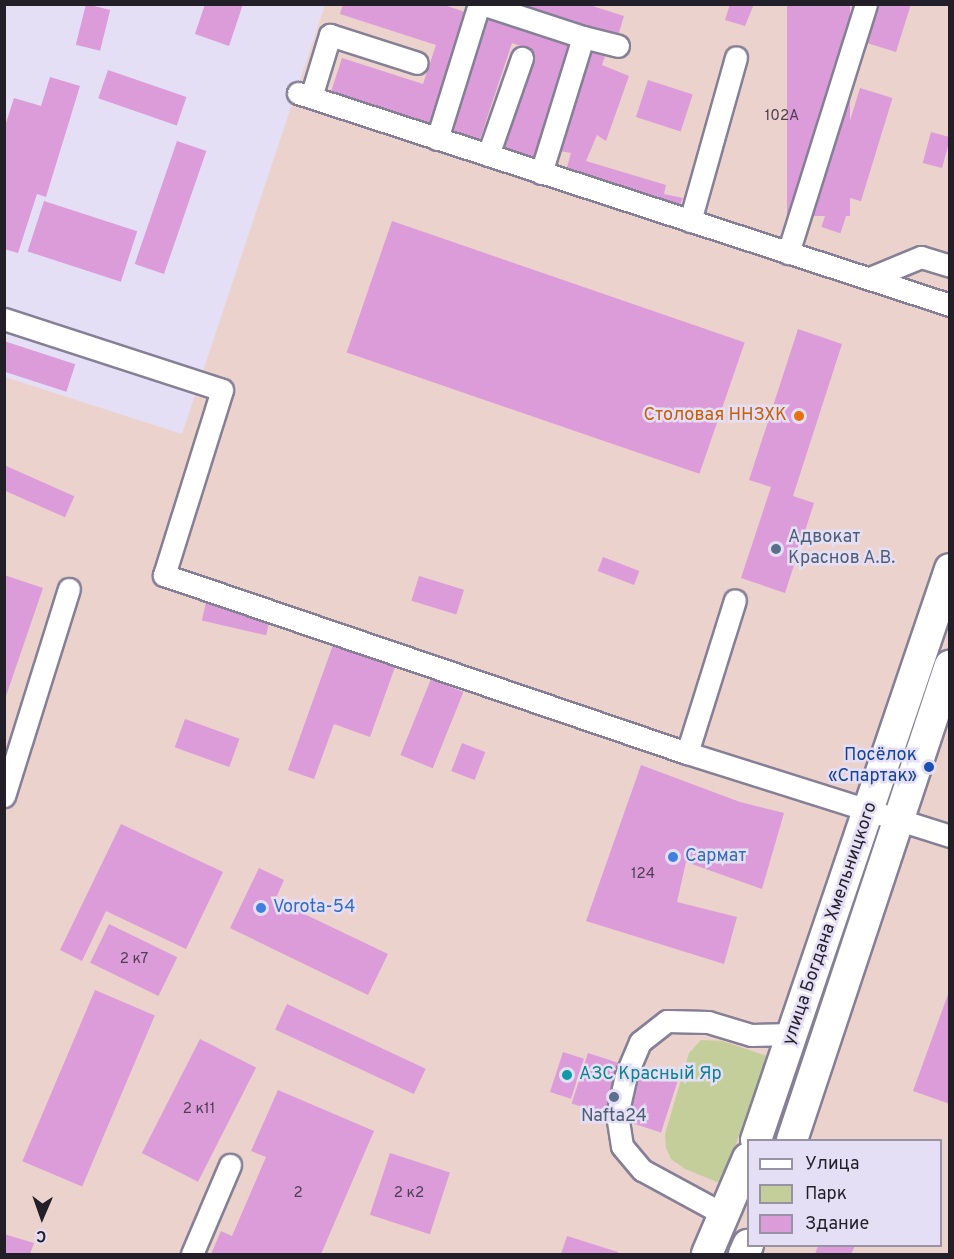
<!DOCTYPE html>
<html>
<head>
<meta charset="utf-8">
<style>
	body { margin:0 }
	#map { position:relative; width:954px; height:1259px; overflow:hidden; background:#e5dff6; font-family:Overpass,sans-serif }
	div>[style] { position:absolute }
	.industrial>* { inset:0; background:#ecd2cd }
	.green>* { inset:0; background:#c4ce9a }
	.building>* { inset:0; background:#db9cd9; transform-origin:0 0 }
	.roads { filter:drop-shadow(2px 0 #858095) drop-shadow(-2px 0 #858095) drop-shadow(0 2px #858095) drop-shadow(0 -2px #858095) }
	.minor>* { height:21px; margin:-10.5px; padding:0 10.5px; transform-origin:10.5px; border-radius:10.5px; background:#fff }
	.highway>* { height:30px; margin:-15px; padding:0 15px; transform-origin:15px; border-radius:15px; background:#fff }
	.dots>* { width:16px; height:16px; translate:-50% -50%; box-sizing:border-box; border:3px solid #e5dff6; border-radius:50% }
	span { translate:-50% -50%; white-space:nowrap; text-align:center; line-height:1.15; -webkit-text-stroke:5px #e5dff6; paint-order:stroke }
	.number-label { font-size:15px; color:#503e54 }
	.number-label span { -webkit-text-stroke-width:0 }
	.food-label { font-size:18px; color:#c56008 }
	.right { translate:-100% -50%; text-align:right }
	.service-label { font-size:18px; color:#4e5e75 }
	.left { translate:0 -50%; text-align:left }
	.transit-label { font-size:18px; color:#164399 }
	.shop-label { font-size:18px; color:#366cbe }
	.street-label { font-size:18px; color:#221f28 }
	.culture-label { font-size:18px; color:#0d838f }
	.frame { position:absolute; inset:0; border:6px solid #221f28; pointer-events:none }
	.legend { position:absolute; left:747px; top:1139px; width:195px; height:108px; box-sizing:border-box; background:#e5dff6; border:2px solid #9792a4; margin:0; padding:8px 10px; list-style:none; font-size:18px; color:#221f28 }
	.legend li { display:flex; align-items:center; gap:12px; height:30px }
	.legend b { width:30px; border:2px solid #9792a4 }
	.north { position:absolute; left:12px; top:1187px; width:60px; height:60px; -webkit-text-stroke:4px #e5dff6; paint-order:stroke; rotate:182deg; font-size:16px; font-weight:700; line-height:24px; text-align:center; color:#221f28 }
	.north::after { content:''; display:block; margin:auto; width:21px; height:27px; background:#221f28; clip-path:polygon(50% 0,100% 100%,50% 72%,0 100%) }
</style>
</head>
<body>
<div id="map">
	<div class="industrial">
		<div style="clip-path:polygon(evenodd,325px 5px,949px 5px,949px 1254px,5px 1254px,5px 377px,182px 434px,325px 5px,748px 1140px,940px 1140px,940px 1246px,748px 1246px,748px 1140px)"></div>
	</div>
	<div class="green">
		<div style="clip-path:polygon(701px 1040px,722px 1041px,767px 1056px,722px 1184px,685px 1169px,671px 1159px,666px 1148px,665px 1134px,689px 1053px)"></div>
	</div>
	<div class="building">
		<div style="left:86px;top:4px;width:25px;height:42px;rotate:14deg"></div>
		<div style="clip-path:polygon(205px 4px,243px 4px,229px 46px,195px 34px)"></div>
		<div style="clip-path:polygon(343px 4px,441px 4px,468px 13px,433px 124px,331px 92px,342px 58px,423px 84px,436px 45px,340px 14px)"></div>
		<div style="clip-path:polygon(515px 4px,586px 4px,624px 16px,618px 36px)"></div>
		<div style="clip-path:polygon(730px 4px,754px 4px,745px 26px,725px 20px)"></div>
		<div style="left:787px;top:4px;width:63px;height:212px"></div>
		<div style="clip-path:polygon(880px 4px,911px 4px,896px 52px,867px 43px)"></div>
		<div style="clip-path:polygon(488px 13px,572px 40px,532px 163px,501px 153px,534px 51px,512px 43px,478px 145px,448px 135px)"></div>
		<div style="clip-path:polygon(589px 47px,606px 53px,602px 65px,629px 76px,606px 141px,597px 135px,586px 161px,666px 185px,664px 194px,683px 198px,679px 207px,566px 171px,571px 153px,554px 150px)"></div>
		<div style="left:108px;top:70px;width:83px;height:30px;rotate:19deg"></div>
		<div style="clip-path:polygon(50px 77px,80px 86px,46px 197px,37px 194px,18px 253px,4px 249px,4px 129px,14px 98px,41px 106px)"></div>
		<div style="left:648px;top:80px;width:47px;height:39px;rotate:18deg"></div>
		<div style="left:860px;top:88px;width:34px;height:108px;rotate:17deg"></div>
		<div style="left:931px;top:132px;width:20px;height:32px;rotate:15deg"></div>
		<div style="left:177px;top:141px;width:31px;height:130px;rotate:19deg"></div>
		<div style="left:44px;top:201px;width:98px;height:53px;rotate:18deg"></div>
		<div style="left:827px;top:210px;width:20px;height:18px;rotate:18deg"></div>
		<div style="left:392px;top:221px;width:373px;height:139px;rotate:19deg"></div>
		<div style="clip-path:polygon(798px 329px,842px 344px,793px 496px,814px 503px,785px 593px,741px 578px,771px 487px,749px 480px)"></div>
		<div style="left:4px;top:341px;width:75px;height:29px;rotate:18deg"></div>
		<div style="left:4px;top:465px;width:77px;height:23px;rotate:24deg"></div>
		<div style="left:603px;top:557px;width:39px;height:15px;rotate:21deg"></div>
		<div style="clip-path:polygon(4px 575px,43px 588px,5px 699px,4px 699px)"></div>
		<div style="left:419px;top:576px;width:47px;height:26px;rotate:17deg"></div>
		<div style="left:207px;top:598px;width:66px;height:23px;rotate:13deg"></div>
		<div style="clip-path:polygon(333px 645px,395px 667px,370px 737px,334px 724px,314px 779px,288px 770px)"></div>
		<div style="left:431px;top:679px;width:35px;height:82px;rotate:22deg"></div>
		<div style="left:185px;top:719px;width:58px;height:30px;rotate:20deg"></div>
		<div style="left:462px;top:743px;width:25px;height:30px;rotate:21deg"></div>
		<div style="clip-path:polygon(641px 765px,740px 802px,784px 813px,762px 889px,686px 862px,677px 902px,737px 917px,724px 964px,586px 921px)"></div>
		<div style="clip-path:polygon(121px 824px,223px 872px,186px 949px,106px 911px,82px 961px,60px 950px)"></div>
		<div style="clip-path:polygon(259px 868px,284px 880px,275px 900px,388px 954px,368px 995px,230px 928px)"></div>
		<div style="left:109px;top:924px;width:76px;height:43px;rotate:26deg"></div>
		<div style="clip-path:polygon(950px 989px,950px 1104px,913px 1091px)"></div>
		<div style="left:95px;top:990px;width:65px;height:186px;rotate:23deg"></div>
		<div style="left:287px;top:1004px;width:153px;height:28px;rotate:25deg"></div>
		<div style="left:200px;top:1039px;width:63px;height:128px;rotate:27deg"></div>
		<div style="left:563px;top:1052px;width:22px;height:42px;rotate:18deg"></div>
		<div style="left:588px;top:1053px;width:94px;height:53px;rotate:18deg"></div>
		<div style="clip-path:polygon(278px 1090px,374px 1131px,321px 1254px,211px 1254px,221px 1231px,232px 1236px,266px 1157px,251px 1151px)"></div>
		<div style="left:390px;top:1153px;width:63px;height:65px;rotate:18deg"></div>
		<div style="clip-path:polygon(4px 1234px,34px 1243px,30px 1254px,4px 1254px)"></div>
		<div style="clip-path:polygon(567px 1236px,618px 1252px,617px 1254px,561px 1254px)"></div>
		<div style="clip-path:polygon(818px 1246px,855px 1246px,851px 1254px,815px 1254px)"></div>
	</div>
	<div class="roads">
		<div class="minor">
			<div style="left:482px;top:4px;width:106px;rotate:18.1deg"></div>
			<div style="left:298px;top:93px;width:686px;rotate:18.01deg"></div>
			<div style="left:311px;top:97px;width:65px;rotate:-73deg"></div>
			<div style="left:330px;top:35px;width:91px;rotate:17.8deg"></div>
			<div style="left:437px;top:139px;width:141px;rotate:-72.7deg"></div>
			<div style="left:488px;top:155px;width:103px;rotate:-70.7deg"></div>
			<div style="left:541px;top:173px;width:142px;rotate:-72.8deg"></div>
			<div style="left:583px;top:37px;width:36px;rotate:14deg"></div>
			<div style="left:690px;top:221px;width:170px;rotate:-74.3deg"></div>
			<div style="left:788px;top:253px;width:261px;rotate:-72.6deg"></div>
			<div style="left:870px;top:278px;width:55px;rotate:-22.4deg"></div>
			<div style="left:921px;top:257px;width:30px;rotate:17deg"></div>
			<div style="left:4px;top:319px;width:229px;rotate:18deg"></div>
			<div style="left:222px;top:390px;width:194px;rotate:107.4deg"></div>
			<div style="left:164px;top:575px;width:552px;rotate:18.8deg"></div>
			<div style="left:687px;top:753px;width:276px;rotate:17.5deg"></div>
			<div style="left:687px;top:753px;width:160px;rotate:-72.6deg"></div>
			<div style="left:4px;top:796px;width:217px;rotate:-72.6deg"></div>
			<div style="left:725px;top:1215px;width:94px;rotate:-151.5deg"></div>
			<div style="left:642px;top:1170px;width:31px;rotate:-130deg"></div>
			<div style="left:622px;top:1146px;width:31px;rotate:-99deg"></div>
			<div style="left:617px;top:1115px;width:41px;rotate:-77.3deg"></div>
			<div style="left:626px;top:1075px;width:36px;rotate:-67deg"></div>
			<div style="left:640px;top:1042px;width:34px;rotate:-38deg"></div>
			<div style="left:667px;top:1021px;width:41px;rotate:1.4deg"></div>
			<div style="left:708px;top:1022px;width:45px;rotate:16.8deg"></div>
			<div style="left:751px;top:1035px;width:43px;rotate:-1.3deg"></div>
			<div style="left:192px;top:1254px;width:97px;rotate:-66.9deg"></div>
		</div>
		<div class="highway">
			<div style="left:756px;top:1140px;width:603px;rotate:-71.23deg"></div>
			<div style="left:792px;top:1140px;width:500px;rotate:-71.6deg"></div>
			<div style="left:707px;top:1254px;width:104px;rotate:-66.9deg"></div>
			<div style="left:744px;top:1254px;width:10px;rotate:-66deg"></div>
		</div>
	</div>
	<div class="dots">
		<div style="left:799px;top:416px;background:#e8710a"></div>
		<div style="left:776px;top:549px;background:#5c6f8a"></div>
		<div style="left:929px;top:767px;background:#1a4fb4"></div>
		<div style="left:673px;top:857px;background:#3f7fe0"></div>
		<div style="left:261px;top:908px;background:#3f7fe0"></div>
		<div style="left:567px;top:1075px;background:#0f9aa8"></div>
		<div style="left:614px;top:1097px;background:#5c6f8a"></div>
	</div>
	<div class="number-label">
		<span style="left:782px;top:117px">102А</span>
		<span style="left:643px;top:875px">124</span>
		<span style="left:134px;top:960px">2 к7</span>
		<span style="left:199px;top:1110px">2 к11</span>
		<span style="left:298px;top:1194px">2</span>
		<span style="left:409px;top:1194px">2 к2</span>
	</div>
	<div class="food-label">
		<span class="right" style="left:787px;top:416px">Столовая ННЗХК</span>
	</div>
	<div class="service-label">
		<span class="left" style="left:788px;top:549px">Адвокат<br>Краснов А.В.</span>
		<span style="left:614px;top:1117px">Nafta24</span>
	</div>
	<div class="transit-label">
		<span class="right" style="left:917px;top:767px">Посёлок<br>«Спартак»</span>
	</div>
	<div class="shop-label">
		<span class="left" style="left:685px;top:857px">Сармат</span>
		<span class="left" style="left:273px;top:908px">Vorota-54</span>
	</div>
	<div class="street-label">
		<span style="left:831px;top:924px;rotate:-71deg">улица Богдана Хмельницкого</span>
	</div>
	<div class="culture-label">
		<span class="left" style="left:579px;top:1075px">АЗС Красный Яр</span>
	</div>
	<div class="frame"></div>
	<ul class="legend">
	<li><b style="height:8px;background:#fff"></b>Улица</li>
	<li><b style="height:16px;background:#c4ce9a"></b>Парк</li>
	<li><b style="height:16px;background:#db9cd9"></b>Здание</li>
	</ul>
	<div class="north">С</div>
</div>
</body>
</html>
